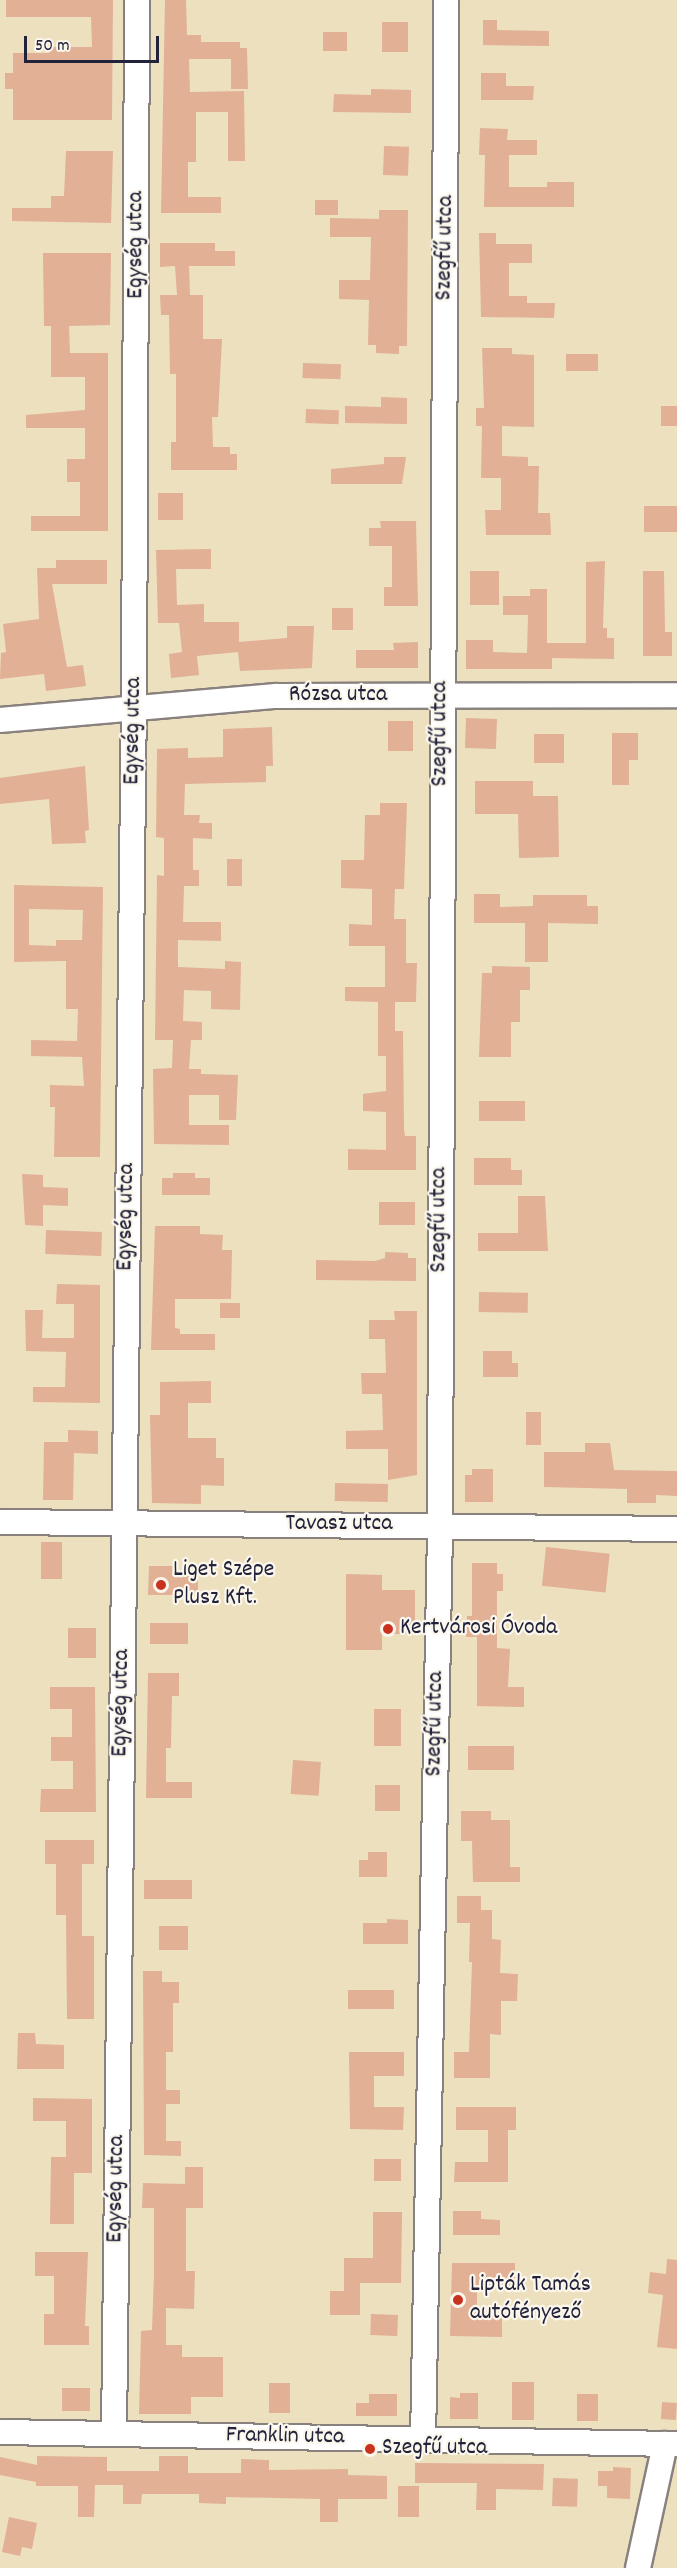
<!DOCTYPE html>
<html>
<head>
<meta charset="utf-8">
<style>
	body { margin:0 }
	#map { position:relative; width:677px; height:2568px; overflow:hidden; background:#ede0bf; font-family:Dekko,sans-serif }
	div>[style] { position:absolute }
	.building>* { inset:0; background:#e1b095; transform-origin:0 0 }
	.roads { filter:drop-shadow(2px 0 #88817d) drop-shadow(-2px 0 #88817d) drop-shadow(0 2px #88817d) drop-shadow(0 -2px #88817d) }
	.minor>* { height:24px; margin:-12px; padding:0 12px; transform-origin:12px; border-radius:12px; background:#fff }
	.dots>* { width:16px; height:16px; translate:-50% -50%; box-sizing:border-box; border:3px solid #fbf7ec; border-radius:50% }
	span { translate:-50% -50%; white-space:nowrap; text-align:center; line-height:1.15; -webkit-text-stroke:4.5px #fbf7ec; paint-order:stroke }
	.street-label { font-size:24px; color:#22223b }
	.poi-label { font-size:24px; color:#22223b }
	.left { translate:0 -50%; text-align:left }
	.scale { position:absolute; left:24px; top:36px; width:135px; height:27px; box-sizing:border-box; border:3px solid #22223b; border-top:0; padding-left:8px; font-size:18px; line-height:21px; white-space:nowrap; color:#22223b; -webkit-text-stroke:4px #fbf7ec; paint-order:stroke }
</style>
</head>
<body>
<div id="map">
	<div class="building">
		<div style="clip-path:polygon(6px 0,113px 0,112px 120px,13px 120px,13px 89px,5px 89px,5px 73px,13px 73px,13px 53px,49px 53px,49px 47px,92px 47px,91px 17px,6px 17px)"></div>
		<div style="clip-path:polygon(165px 0,186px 0,187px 35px,201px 35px,201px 42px,240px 42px,240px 48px,247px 48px,248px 89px,231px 89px,231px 59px,189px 59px,190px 92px,244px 91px,245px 161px,228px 161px,228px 112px,196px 112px,196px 162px,188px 162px,188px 197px,221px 197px,221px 213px,161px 213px)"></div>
		<div style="clip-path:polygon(483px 20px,497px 20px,497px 30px,549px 31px,549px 46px,483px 45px)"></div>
		<div style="left:382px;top:22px;width:26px;height:30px"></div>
		<div style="left:323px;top:32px;width:24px;height:19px"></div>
		<div style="clip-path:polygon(481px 73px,506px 73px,506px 86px,534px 86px,533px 100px,481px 100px)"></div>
		<div style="clip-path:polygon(371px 89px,411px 90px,411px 113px,333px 112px,334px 94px,371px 95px)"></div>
		<div style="clip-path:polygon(480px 128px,508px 129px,507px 140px,537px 140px,537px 155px,509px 155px,509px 187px,547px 187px,547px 182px,574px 182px,574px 207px,484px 207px,485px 155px,479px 155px)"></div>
		<div style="left:384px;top:146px;width:25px;height:29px;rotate:2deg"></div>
		<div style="clip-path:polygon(66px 151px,113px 151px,111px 223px,12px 221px,12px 208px,51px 208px,51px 196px,64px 196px)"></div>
		<div style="left:315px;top:200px;width:23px;height:15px"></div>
		<div style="clip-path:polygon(379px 210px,408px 210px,407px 346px,399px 346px,399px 354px,376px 353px,376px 345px,368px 345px,369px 300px,339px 299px,339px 280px,370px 280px,371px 237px,330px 237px,330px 218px,379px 219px)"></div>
		<div style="clip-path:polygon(479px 233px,496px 233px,496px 244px,532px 244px,532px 263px,509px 263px,509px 296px,527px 296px,527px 303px,555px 303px,554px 318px,481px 317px)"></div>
		<div style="clip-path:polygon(160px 243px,215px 243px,215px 251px,235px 251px,235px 266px,189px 266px,190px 295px,203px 295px,203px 339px,222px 339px,218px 417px,212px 417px,213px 447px,230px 447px,230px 454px,237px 454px,237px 470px,171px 470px,171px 442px,176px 442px,176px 374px,170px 374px,169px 315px,161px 315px,160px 295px,177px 295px,175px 266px,160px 267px)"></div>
		<div style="clip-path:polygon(43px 253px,111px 253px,110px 325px,69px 326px,70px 353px,108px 353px,108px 531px,31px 531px,31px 516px,80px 516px,80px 482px,67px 482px,67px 459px,85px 459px,85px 428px,26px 428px,26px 415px,85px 410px,85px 377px,51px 377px,51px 326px,44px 326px)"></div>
		<div style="clip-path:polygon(482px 348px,512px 348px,512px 354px,534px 355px,534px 427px,502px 426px,502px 456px,528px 457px,528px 466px,539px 466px,538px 513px,550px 513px,551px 535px,486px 535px,485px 510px,501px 510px,501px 478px,481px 478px,482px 426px,476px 426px,476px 408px,484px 408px)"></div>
		<div style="left:566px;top:354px;width:32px;height:17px"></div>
		<div style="left:303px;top:363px;width:38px;height:15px;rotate:2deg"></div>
		<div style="clip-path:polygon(381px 397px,407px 398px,407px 424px,345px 423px,345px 406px,381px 407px)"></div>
		<div style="left:677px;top:406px;width:20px;height:16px;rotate:90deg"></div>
		<div style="left:306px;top:409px;width:33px;height:14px;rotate:2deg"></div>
		<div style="clip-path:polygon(384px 457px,406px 457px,402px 484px,331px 484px,331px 469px,384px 464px)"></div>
		<div style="left:158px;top:493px;width:25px;height:27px"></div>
		<div style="left:677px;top:506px;width:26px;height:33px;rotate:90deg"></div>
		<div style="clip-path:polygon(380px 521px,416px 521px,418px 606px,384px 606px,384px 587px,392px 587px,392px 546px,369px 546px,369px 528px,381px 528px)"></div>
		<div style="clip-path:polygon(211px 549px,211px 569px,176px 569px,177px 605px,204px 604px,204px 622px,239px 622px,239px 642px,287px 638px,287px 626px,314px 626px,312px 668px,240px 671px,238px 652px,197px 656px,199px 675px,171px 678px,169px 654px,182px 652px,179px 623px,158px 623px,156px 550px)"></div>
		<div style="clip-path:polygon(56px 560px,107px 560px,107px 584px,52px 584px,67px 667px,83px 665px,86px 686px,46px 691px,44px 674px,0 679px,1px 653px,6px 652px,3px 624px,39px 619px,37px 568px,56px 568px)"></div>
		<div style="clip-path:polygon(605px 561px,603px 628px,607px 628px,607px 638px,614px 638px,614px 659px,552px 658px,552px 669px,466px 669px,466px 640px,493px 640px,493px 652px,527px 653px,528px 615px,503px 615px,503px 596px,530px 596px,530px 589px,547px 589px,547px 643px,586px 643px,586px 562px)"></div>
		<div style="left:470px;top:571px;width:29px;height:34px"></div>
		<div style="clip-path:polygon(643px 571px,664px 571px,665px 632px,672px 632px,672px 656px,643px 656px)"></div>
		<div style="left:332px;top:608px;width:21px;height:22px"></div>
		<div style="clip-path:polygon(418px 642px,418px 668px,356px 668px,356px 650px,394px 650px,393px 643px)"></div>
		<div style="left:466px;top:718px;width:31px;height:30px;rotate:2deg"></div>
		<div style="left:388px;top:721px;width:25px;height:30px"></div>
		<div style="clip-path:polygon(272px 727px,273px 766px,266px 766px,266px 782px,185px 784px,184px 815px,200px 815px,199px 823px,212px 823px,212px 839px,193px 838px,193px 870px,199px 870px,199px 886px,184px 886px,183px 922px,221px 922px,221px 941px,178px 940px,178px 967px,225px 969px,225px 961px,241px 962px,240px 1010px,211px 1009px,211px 991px,184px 990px,183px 1021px,202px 1022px,202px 1040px,191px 1040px,189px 1069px,201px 1069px,201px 1074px,238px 1075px,236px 1120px,219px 1120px,219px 1095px,189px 1095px,189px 1125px,229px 1125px,229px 1145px,154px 1144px,153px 1069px,172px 1068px,173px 1040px,155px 1040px,157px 875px,164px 876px,164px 838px,156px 837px,157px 749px,188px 748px,188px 758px,223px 757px,223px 729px)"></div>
		<div style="clip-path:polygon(612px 733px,638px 733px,638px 760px,629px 760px,629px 785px,612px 785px)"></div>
		<div style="left:534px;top:734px;width:30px;height:29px"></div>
		<div style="clip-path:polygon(85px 766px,89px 830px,85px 831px,86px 843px,52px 844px,49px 799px,0 804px,0 778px)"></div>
		<div style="clip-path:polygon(475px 781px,533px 781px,533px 796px,558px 796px,559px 857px,519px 858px,518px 814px,475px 814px)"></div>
		<div style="clip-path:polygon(380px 803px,407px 803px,404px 889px,395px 889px,394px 919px,406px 919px,406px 963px,417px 963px,416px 1002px,395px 1002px,395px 1031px,403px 1031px,404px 1129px,405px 1136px,416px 1136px,416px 1170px,348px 1170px,348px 1149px,386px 1150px,386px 1112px,363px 1111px,363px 1094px,386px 1091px,386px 1056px,378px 1056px,378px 1002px,345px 1001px,345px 987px,385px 987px,385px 946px,349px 946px,349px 924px,372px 925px,372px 889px,341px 888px,341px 860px,364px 860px,365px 815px,380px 815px)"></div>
		<div style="left:227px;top:859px;width:15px;height:27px"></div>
		<div style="clip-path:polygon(evenodd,14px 885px,103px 887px,100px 1157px,54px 1157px,55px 1107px,50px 1107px,50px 1085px,84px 1086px,82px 1057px,31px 1056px,31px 1040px,77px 1041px,78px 1009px,66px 1009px,66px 961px,14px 962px,14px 885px,29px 909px,83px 910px,82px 940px,56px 940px,56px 946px,29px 945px,29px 909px)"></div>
		<div style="clip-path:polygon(474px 894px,500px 894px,500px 907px,533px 906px,533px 895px,587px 895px,587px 906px,598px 906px,598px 924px,548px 923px,548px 962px,525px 962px,525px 923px,474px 923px)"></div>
		<div style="clip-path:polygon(492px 966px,530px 967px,530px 990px,520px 990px,520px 1022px,511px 1022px,511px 1057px,479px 1057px,482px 973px,492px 973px)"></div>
		<div style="left:479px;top:1101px;width:46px;height:20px"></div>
		<div style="clip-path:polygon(474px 1158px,511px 1158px,511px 1170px,522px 1170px,522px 1185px,474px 1185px)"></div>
		<div style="clip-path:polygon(173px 1173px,195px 1173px,195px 1178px,210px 1178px,210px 1195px,162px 1195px,162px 1178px,173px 1178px)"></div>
		<div style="clip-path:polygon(22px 1174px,43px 1175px,43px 1187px,68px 1188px,68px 1206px,43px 1205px,43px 1226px,25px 1225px)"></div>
		<div style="clip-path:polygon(518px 1196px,545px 1196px,548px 1251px,478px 1251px,478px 1233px,518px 1233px)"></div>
		<div style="left:379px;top:1202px;width:36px;height:23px"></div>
		<div style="clip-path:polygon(155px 1226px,200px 1226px,200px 1234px,223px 1235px,222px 1250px,232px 1250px,231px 1299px,175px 1299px,175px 1328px,180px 1329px,180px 1334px,215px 1334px,215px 1350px,151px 1350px)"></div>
		<div style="left:102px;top:1232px;width:24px;height:56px;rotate:92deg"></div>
		<div style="clip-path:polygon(385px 1252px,408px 1253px,408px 1258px,416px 1258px,416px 1281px,316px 1280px,316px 1260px,375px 1261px,385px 1258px)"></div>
		<div style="clip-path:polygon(57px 1284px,100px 1285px,100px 1403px,33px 1402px,33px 1387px,65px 1387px,66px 1352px,26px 1351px,25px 1310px,43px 1310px,42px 1338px,74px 1338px,74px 1304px,56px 1304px)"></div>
		<div style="left:479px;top:1292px;width:49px;height:20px;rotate:1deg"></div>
		<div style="left:220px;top:1303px;width:20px;height:15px"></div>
		<div style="clip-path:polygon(394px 1311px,417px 1311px,417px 1475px,388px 1480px,388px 1449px,346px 1449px,346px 1431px,383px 1430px,382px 1394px,362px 1394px,361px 1373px,386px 1373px,385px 1339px,369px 1339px,369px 1320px,395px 1320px)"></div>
		<div style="clip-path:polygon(483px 1351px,512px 1351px,512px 1363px,518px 1363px,518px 1377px,483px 1377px)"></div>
		<div style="clip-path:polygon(211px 1381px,211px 1403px,188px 1403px,188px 1438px,216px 1438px,216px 1458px,224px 1458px,224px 1486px,201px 1485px,201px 1504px,152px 1503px,150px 1415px,160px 1415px,160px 1382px)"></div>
		<div style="left:526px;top:1412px;width:15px;height:33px"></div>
		<div style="clip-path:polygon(68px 1430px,98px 1431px,98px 1454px,74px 1453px,73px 1500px,43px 1500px,44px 1442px,68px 1442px)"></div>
		<div style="clip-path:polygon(585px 1443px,610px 1443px,614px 1470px,677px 1471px,677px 1496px,656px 1495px,656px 1503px,627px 1503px,627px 1489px,544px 1487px,544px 1452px,585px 1452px)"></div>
		<div style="clip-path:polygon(472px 1469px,493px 1469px,493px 1502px,465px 1502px,465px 1475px,472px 1475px)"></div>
		<div style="left:335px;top:1483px;width:53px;height:18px;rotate:1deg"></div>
		<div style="left:62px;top:1542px;width:37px;height:21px;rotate:90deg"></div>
		<div style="left:546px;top:1547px;width:64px;height:39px;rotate:6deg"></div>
		<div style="clip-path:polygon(472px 1563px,497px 1563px,497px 1574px,503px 1574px,503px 1591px,497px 1591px,497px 1648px,510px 1649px,508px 1687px,524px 1687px,524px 1707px,477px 1706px,477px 1637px,466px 1637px,467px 1616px,472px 1616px)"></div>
		<div style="clip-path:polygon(149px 1566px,173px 1566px,172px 1576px,198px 1576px,198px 1595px,148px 1595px)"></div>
		<div style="clip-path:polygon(346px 1574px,382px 1575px,382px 1590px,415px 1590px,415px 1634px,382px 1634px,382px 1650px,346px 1650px)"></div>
		<div style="left:150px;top:1623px;width:38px;height:21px"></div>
		<div style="left:68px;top:1628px;width:28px;height:30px"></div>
		<div style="clip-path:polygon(148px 1673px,179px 1673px,179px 1696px,172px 1696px,171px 1748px,166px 1748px,166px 1782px,192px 1782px,192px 1798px,146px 1798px)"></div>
		<div style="clip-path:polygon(50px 1687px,95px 1687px,96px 1812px,40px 1812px,41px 1789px,73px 1789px,73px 1761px,51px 1761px,51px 1737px,72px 1737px,72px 1709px,50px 1709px)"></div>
		<div style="left:374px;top:1709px;width:27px;height:37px"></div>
		<div style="left:468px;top:1746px;width:46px;height:24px"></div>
		<div style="left:293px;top:1760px;width:28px;height:34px;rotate:4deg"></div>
		<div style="left:375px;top:1785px;width:25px;height:26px"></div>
		<div style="clip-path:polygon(461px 1811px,491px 1811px,491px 1820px,510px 1820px,510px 1867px,520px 1867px,520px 1882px,473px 1882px,472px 1841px,461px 1841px)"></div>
		<div style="clip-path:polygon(45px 1840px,94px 1840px,94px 1864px,82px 1864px,82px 1936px,94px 1936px,94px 2019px,67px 2019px,66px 1915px,56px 1915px,56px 1864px,45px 1864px)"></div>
		<div style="clip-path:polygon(368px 1852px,387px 1852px,387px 1877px,359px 1877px,359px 1860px,368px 1860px)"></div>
		<div style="left:144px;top:1880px;width:48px;height:19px"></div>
		<div style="clip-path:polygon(457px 1896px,481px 1896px,481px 1910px,492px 1910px,492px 1939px,501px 1940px,500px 1973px,518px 1974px,517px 2001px,501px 2001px,501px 2035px,490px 2034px,490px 2078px,454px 2078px,454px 2052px,469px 2052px,472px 1962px,469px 1962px,470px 1923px,457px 1923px)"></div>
		<div style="clip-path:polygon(387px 1919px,408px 1920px,408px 1944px,363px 1944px,363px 1923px,387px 1923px)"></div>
		<div style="left:159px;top:1926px;width:29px;height:24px"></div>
		<div style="clip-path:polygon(143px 1971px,162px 1971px,162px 1982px,179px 1982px,179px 2003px,173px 2003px,173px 2052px,166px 2052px,166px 2090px,180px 2090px,180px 2104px,166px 2104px,166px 2141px,181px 2141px,181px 2156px,144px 2155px)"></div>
		<div style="left:348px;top:1990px;width:46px;height:19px"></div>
		<div style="clip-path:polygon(18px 2033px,35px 2033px,36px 2044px,64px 2045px,64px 2069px,17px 2069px)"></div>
		<div style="clip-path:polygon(349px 2052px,404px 2052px,404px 2076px,374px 2076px,374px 2107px,404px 2107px,403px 2130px,350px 2129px)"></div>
		<div style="clip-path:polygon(33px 2098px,92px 2099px,92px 2173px,74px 2173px,74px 2224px,50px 2224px,51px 2157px,66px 2157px,66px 2121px,33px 2121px)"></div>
		<div style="clip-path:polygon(456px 2107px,516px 2107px,516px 2130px,508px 2130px,508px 2182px,454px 2182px,455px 2162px,488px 2162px,488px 2130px,456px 2130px)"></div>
		<div style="left:374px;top:2159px;width:27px;height:22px"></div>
		<div style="clip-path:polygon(185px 2167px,203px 2167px,203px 2208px,186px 2208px,186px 2271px,195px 2271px,194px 2309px,166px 2308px,166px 2345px,182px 2345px,182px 2357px,223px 2357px,223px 2397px,191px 2397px,191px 2414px,139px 2414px,141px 2331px,152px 2330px,154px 2274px,154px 2208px,142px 2208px,143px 2183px,185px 2184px)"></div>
		<div style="clip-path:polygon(453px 2211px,481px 2211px,481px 2219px,500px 2220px,500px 2235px,453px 2235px)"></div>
		<div style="clip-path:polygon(373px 2212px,402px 2212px,401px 2283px,360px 2283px,360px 2315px,330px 2315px,330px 2291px,344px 2291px,344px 2258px,373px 2258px)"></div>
		<div style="clip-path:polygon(35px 2252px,88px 2252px,85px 2326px,89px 2326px,89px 2345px,44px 2345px,44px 2314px,54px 2314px,54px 2276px,35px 2276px)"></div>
		<div style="clip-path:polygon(667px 2259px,677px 2260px,677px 2349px,657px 2347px,663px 2295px,648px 2293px,650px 2272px,666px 2274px)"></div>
		<div style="clip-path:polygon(452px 2263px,515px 2263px,515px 2287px,477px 2287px,477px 2314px,502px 2315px,502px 2337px,450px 2336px)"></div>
		<div style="left:371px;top:2314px;width:27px;height:21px;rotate:2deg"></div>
		<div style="left:512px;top:2382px;width:22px;height:38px"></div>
		<div style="left:269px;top:2383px;width:21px;height:30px"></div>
		<div style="left:90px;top:2388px;width:23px;height:28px;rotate:90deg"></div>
		<div style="clip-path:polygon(460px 2393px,478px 2393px,478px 2419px,450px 2419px,450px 2397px,460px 2398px)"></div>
		<div style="clip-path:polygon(369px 2394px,397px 2394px,397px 2416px,356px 2416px,356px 2403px,369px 2403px)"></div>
		<div style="left:577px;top:2394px;width:21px;height:27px"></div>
		<div style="left:662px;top:2402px;width:15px;height:17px;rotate:4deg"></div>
		<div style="clip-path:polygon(37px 2456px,107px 2457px,107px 2471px,159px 2471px,159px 2456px,188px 2456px,188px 2473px,241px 2473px,241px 2459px,269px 2460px,269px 2470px,348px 2469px,348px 2475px,387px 2476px,387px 2499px,338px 2499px,338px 2522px,320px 2522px,320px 2499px,226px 2497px,226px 2504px,199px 2503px,199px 2494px,142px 2494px,141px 2504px,123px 2504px,123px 2485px,95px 2485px,94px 2517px,78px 2517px,78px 2486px,36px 2486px,36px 2482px,0 2475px,0 2457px,37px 2465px)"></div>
		<div style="clip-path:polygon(415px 2463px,544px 2464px,543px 2490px,496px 2489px,496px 2510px,476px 2510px,477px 2483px,415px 2483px)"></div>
		<div style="clip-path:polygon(613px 2467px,631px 2468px,630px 2499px,607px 2498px,607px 2486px,598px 2486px,598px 2471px,613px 2471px)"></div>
		<div style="left:553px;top:2478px;width:25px;height:28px;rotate:2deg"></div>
		<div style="left:398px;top:2486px;width:21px;height:31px"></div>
		<div style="clip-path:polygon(9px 2517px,37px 2523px,32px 2549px,22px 2547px,20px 2556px,2px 2552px)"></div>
	</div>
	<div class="roads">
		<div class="minor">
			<div style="left:0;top:720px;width:277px;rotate:-5deg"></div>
			<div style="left:276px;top:696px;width:401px;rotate:-0.1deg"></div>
			<div style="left:0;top:1522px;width:677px;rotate:0.59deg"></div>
			<div style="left:0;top:2432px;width:677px;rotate:1.02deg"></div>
			<div style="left:114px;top:2434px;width:1728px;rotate:-89.34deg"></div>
			<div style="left:134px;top:706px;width:706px;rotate:-89.76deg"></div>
			<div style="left:423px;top:2440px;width:914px;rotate:-88.93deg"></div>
			<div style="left:440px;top:1526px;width:1526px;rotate:-89.77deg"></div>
			<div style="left:638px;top:2568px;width:127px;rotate:-77.7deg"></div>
		</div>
	</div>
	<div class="dots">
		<div style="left:161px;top:1585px;background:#c8321e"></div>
		<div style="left:388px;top:1629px;background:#c8321e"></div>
		<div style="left:458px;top:2300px;background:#c8321e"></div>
		<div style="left:370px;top:2449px;background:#c8321e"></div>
	</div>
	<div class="street-label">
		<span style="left:137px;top:245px;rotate:-90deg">Egység utca</span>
		<span style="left:446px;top:248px;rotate:-89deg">Szegfű utca</span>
		<span style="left:338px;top:696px">Rózsa utca</span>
		<span style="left:134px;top:731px;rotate:-89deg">Egység utca</span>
		<span style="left:441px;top:734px;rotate:-90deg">Szegfű utca</span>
		<span style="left:127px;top:1217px;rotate:-89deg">Egység utca</span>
		<span style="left:440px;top:1220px;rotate:-90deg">Szegfű utca</span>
		<span style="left:339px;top:1525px">Tavasz utca</span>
		<span style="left:122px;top:1703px;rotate:-89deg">Egység utca</span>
		<span style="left:436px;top:1724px;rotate:-89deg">Szegfű utca</span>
		<span style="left:117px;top:2189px;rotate:-89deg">Egység utca</span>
		<span style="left:285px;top:2437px;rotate:1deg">Franklin utca</span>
	</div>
	<div class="poi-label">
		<span class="left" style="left:173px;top:1585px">Liget Szépe<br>Plusz Kft.</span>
		<span class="left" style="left:400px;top:1629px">Kertvárosi Óvoda</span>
		<span class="left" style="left:470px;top:2300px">Lipták Tamás<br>autófényező</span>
		<span class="left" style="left:382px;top:2449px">Szegfű utca</span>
	</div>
	<div class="scale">50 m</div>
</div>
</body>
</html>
